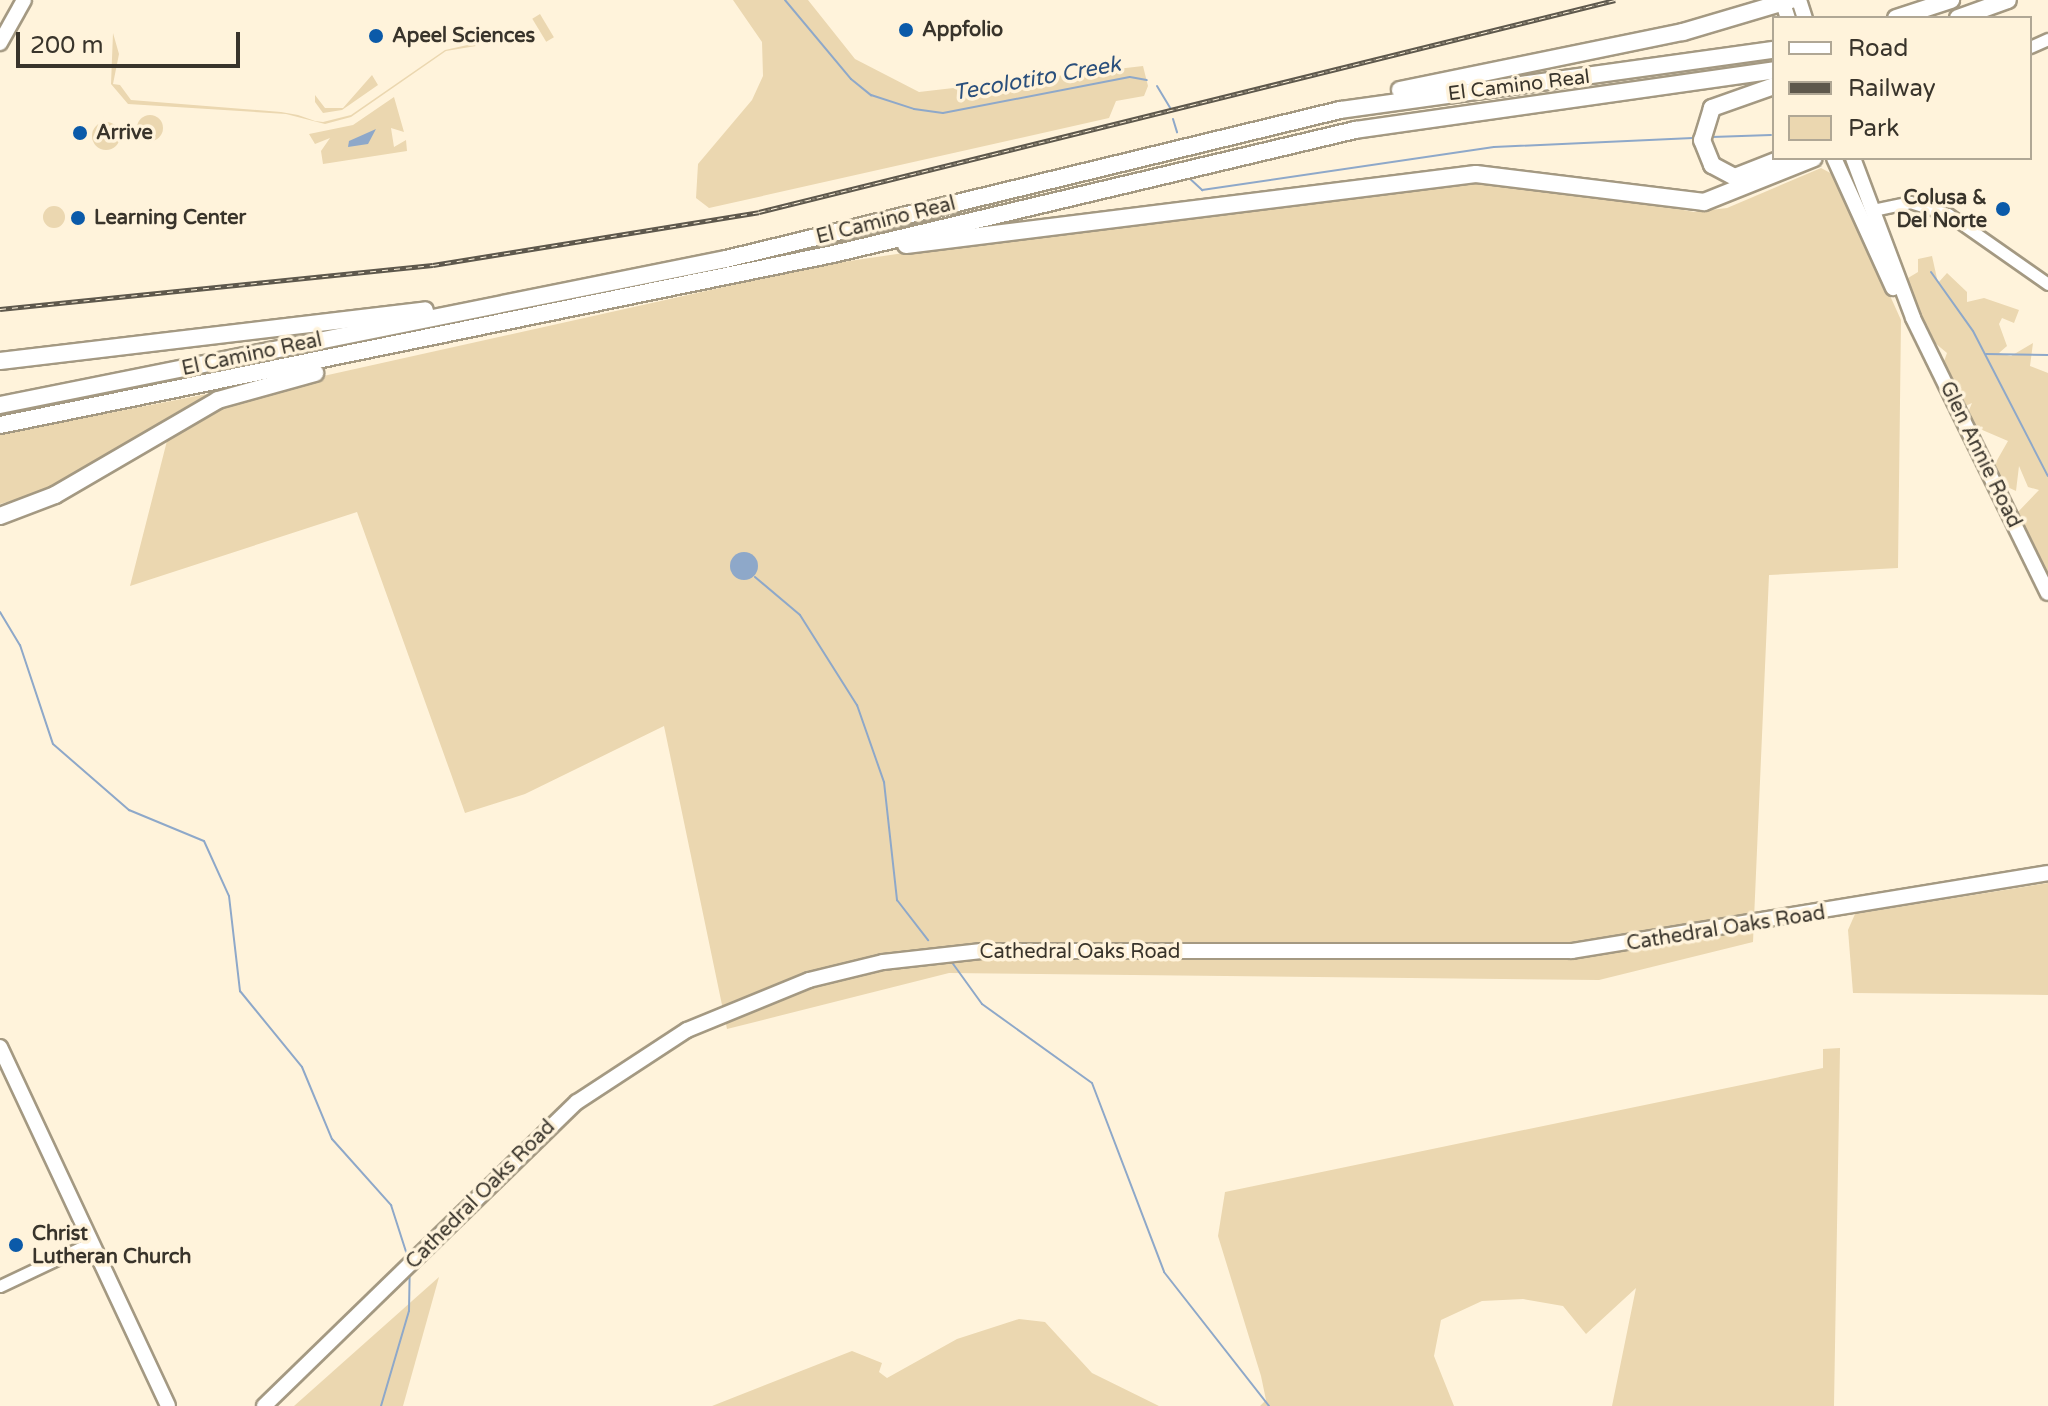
<!DOCTYPE html>
<html>
<head>
<meta charset="utf-8">
<style>
	body { margin:0 }
	#map { position:relative; width:2048px; height:1406px; overflow:hidden; background:#fff3db; font-family:"Varela Round",sans-serif }
	div>[style] { position:absolute }
	.green>* { inset:0; background:#ebd7b0; transform-origin:0 0 }
	.round { border-radius:50% }
	.water>* { inset:0; background:#8ea8c9 }
	.stream>* { height:2px; margin:-1px; padding:0 1px; transform-origin:1px; border-radius:1px; background:#8ea8c9 }
	.roads { filter:drop-shadow(2px 0 #a49982) drop-shadow(-2px 0 #a49982) drop-shadow(0 2px #a49982) drop-shadow(0 -2px #a49982) }
	.minor>* { height:11px; margin:-5.5px; padding:0 5.5px; transform-origin:5.5px; border-radius:5.5px; background:#fff }
	.major>* { height:14px; margin:-7px; padding:0 7px; transform-origin:7px; border-radius:7px; background:#fff }
	.highway>* { height:16px; margin:-8px; padding:0 8px; transform-origin:8px; border-radius:8px; background:#fff }
	.rail>* { height:5px; margin-top:-2.5px; transform-origin:0; background:repeating-linear-gradient(90deg,#fff3db 0 6px,#5e584c 0 12px); box-sizing:border-box; border-block:2px solid #5e584c }
	.dots>* { width:22px; height:22px; translate:-50% -50%; box-sizing:border-box; border:4px solid #fff3db; border-radius:50% }
	span { translate:-50% -50%; white-space:nowrap; text-align:center; line-height:1.15; -webkit-text-stroke:7px #fff3db; paint-order:stroke }
	.poi-label { font-size:20px; color:#39342b; font-weight:700 }
	.left { translate:0 -50%; text-align:left }
	.right { translate:-100% -50%; text-align:right }
	.street-label { font-size:20px; color:#39342b }
	.water-label { font-size:22px; color:#2a4f7c; font-style:italic }
	.legend { position:absolute; left:1772px; top:16px; width:260px; height:144px; box-sizing:border-box; background:#fff3db; border:2px solid #b0a795; margin:0; padding:10px 14px; list-style:none; font-size:24px; color:#39342b }
	.legend li { display:flex; align-items:center; gap:16px; height:40px }
	.legend b { width:40px; border:2px solid #b0a795 }
	.scale { position:absolute; left:16px; top:32px; width:224px; height:36px; box-sizing:border-box; border:4px solid #39342b; border-top:0; padding-left:10px; font-size:24px; line-height:28px; white-space:nowrap; color:#39342b; -webkit-text-stroke:6px #fff3db; paint-order:stroke }
</style>
</head>
<body>
<div id="map">
	<div class="green">
		<div style="clip-path:polygon(733px 0,808px 0,855px 59px,919px 92px,1143px 66px,1148px 86px,1144px 96px,1116px 101px,1109px 118px,709px 208px,696px 198px,698px 164px,752px 100px,763px 76px,762px 42px)"></div>
		<div style="left:540px;top:14px;width:27px;height:9px;rotate:59deg"></div>
		<div style="clip-path:polygon(113px 33px,119px 54px,113px 84px,120px 85px,131px 100px,281px 112px,298px 115px,315px 121px,323px 122px,351px 115px,445px 50px,472px 44px,476px 46px,446px 51px,351px 117px,325px 124px,286px 114px,128px 104px,111px 84px)"></div>
		<div style="clip-path:polygon(372px 75px,378px 85px,342px 110px,323px 113px,315px 102px,315px 95px,325px 108px,343px 108px)"></div>
		<div style="clip-path:polygon(394px 97px,404px 132px,391px 128px,394px 147px,406px 140px,407px 151px,323px 164px,321px 151px,330px 138px,315px 144px,309px 134px,353px 125px)"></div>
		<div class="round" style="left:137px;top:115px;width:26px;height:26px"></div>
		<div class="round" style="left:92px;top:122px;width:28px;height:28px"></div>
		<div style="clip-path:polygon(1821px 168px,1836px 176px,1901px 320px,1898px 568px,1769px 575px,1753px 942px,1599px 980px,949px 973px,727px 1029px,664px 726px,525px 794px,465px 813px,357px 512px,130px 586px,170px 429px,265px 389px,822px 265px,938px 248px,1450px 181px,1556px 186px,1694px 212px,1727px 208px)"></div>
		<div class="round" style="left:43px;top:206px;width:22px;height:22px"></div>
		<div style="clip-path:polygon(1932px 256px,1938px 283px,1947px 273px,1967px 292px,1967px 302px,1984px 298px,2019px 310px,2014px 323px,2002px 318px,1999px 324px,2007px 346px,1999px 353px,2011px 356px,2033px 343px,2030px 366px,2048px 373px,2048px 581px,2017px 513px,2039px 490px,2028px 487px,2019px 466px,2016px 491px,2003px 485px,1992px 469px,2008px 441px,1973px 426px,1967px 415px,1972px 403px,1963px 407px,1942px 367px,1947px 353px,1929px 338px,1914px 297px,1908px 278px,1918px 272px,1918px 259px)"></div>
		<div style="clip-path:polygon(228px 390px,180px 410px,49px 490px,0 504px,0 434px)"></div>
		<div style="clip-path:polygon(2048px 883px,2048px 995px,1853px 993px,1848px 930px,1855px 914px)"></div>
		<div style="clip-path:polygon(1840px 1048px,1834px 1406px,1612px 1406px,1636px 1288px,1586px 1334px,1563px 1306px,1523px 1299px,1482px 1301px,1441px 1320px,1434px 1356px,1454px 1406px,1260px 1406px,1266px 1400px,1261px 1376px,1218px 1236px,1225px 1192px,1823px 1068px,1823px 1049px)"></div>
		<div style="clip-path:polygon(439px 1277px,403px 1406px,294px 1406px)"></div>
		<div style="clip-path:polygon(1019px 1319px,1045px 1322px,1092px 1373px,1159px 1406px,712px 1406px,852px 1351px,882px 1363px,879px 1372px,887px 1378px,957px 1339px)"></div>
	</div>
	<div class="water">
		<div style="clip-path:polygon(376px 129px,368px 144px,348px 147px,349px 141px)"></div>
		<div class="round" style="left:730px;top:552px;width:28px;height:28px"></div>
	</div>
	<div class="stream">
		<div style="left:785px;top:0;width:103px;rotate:50.1deg"></div>
		<div style="left:851px;top:79px;width:26px;rotate:39deg"></div>
		<div style="left:871px;top:95px;width:45px;rotate:18deg"></div>
		<div style="left:914px;top:109px;width:29px;rotate:8deg"></div>
		<div style="left:943px;top:113px;width:190px;rotate:-10.9deg"></div>
		<div style="left:1130px;top:77px;width:17px;rotate:10deg"></div>
		<div style="left:1157px;top:86px;width:26px;rotate:59deg"></div>
		<div style="left:1173px;top:119px;width:14px;rotate:73deg"></div>
		<div style="left:1712px;top:137px;width:59px;rotate:-1.9deg"></div>
		<div style="left:1187px;top:176px;width:21px;rotate:43deg"></div>
		<div style="left:1202px;top:190px;width:295px;rotate:-8.4deg"></div>
		<div style="left:1494px;top:147px;width:199px;rotate:-2.6deg"></div>
		<div style="left:1931px;top:272px;width:72px;rotate:54.6deg"></div>
		<div style="left:1973px;top:331px;width:163px;rotate:62.7deg"></div>
		<div style="left:1986px;top:354px;width:62px;rotate:0.9deg"></div>
		<div style="left:755px;top:577px;width:59px;rotate:40.2deg"></div>
		<div style="left:800px;top:615px;width:107px;rotate:57.7deg"></div>
		<div style="left:857px;top:705px;width:82px;rotate:70.7deg"></div>
		<div style="left:884px;top:782px;width:119px;rotate:83.7deg"></div>
		<div style="left:897px;top:900px;width:51px;rotate:52.2deg"></div>
		<div style="left:0;top:612px;width:39px;rotate:59deg"></div>
		<div style="left:20px;top:645px;width:104px;rotate:71.6deg"></div>
		<div style="left:53px;top:744px;width:101px;rotate:41deg"></div>
		<div style="left:129px;top:810px;width:81px;rotate:22.5deg"></div>
		<div style="left:204px;top:841px;width:60px;rotate:65.6deg"></div>
		<div style="left:229px;top:896px;width:96px;rotate:83.4deg"></div>
		<div style="left:240px;top:991px;width:98px;rotate:50.8deg"></div>
		<div style="left:302px;top:1067px;width:78px;rotate:67.4deg"></div>
		<div style="left:332px;top:1139px;width:89px;rotate:48.2deg"></div>
		<div style="left:391px;top:1205px;width:56px;rotate:72.2deg"></div>
		<div style="left:951px;top:961px;width:53px;rotate:54.2deg"></div>
		<div style="left:982px;top:1004px;width:135px;rotate:35.7deg"></div>
		<div style="left:1092px;top:1083px;width:202px;rotate:69.1deg"></div>
		<div style="left:1164px;top:1272px;width:170px;rotate:51.9deg"></div>
		<div style="left:381px;top:1406px;width:99px;rotate:-73.6deg"></div>
		<div style="left:409px;top:1311px;width:39px;rotate:-89deg"></div>
	</div>
	<div class="roads">
		<div class="minor">
			<div style="left:2030px;top:47px;width:20px;rotate:-24deg"></div>
			<div style="left:1873px;top:210px;width:38px;rotate:-12deg"></div>
			<div style="left:1910px;top:202px;width:40px;rotate:18deg"></div>
			<div style="left:1948px;top:214px;width:122px;rotate:35deg"></div>
			<div style="left:0;top:1286px;width:101px;rotate:-25.3deg"></div>
		</div>
		<div class="major">
			<div style="left:1782px;top:0;width:19px;rotate:72deg"></div>
			<div style="left:1799px;top:0;width:19px;rotate:72deg"></div>
			<div style="left:0;top:43px;width:49px;rotate:-60.8deg"></div>
			<div style="left:1834px;top:158px;width:143px;rotate:65.6deg"></div>
			<div style="left:1853px;top:158px;width:171px;rotate:69.4deg"></div>
			<div style="left:1913px;top:318px;width:306px;rotate:63.9deg"></div>
			<div style="left:0;top:1047px;width:396px;rotate:64.9deg"></div>
			<div style="left:264px;top:1406px;width:436px;rotate:-44.2deg"></div>
			<div style="left:577px;top:1102px;width:131px;rotate:-33.2deg"></div>
			<div style="left:687px;top:1030px;width:132px;rotate:-22.3deg"></div>
			<div style="left:809px;top:980px;width:76px;rotate:-13.7deg"></div>
			<div style="left:883px;top:962px;width:99px;rotate:-6.4deg"></div>
			<div style="left:981px;top:951px;width:591px"></div>
			<div style="left:1572px;top:951px;width:482px;rotate:-9.3deg"></div>
		</div>
		<div class="highway">
			<div style="left:1896px;top:18px;width:58px;rotate:-18.1deg"></div>
			<div style="left:1958px;top:18px;width:53px;rotate:-19.8deg"></div>
			<div style="left:1774px;top:86px;width:66px;rotate:160.5deg"></div>
			<div style="left:1712px;top:108px;width:34px;rotate:107deg"></div>
			<div style="left:1702px;top:140px;width:27px;rotate:68deg"></div>
			<div style="left:1712px;top:165px;width:26px;rotate:28deg"></div>
			<div style="left:1735px;top:177px;width:52px;rotate:-21.6deg"></div>
			<div style="left:1400px;top:90px;width:289px;rotate:-11.6deg"></div>
			<div style="left:1683px;top:32px;width:113px;rotate:-16.5deg"></div>
			<div style="left:906px;top:245px;width:574px;rotate:-7.1deg"></div>
			<div style="left:1476px;top:174px;width:230px;rotate:7deg"></div>
			<div style="left:1704px;top:202px;width:118px;rotate:-21.8deg"></div>
			<div style="left:0;top:361px;width:428px;rotate:-6.8deg"></div>
			<div style="left:0;top:405px;width:741px;rotate:-11.37deg"></div>
			<div style="left:726px;top:259px;width:632px;rotate:-13.64deg"></div>
			<div style="left:1340px;top:110px;width:438px;rotate:-7.9deg"></div>
			<div style="left:0;top:425px;width:850px;rotate:-11.6deg"></div>
			<div style="left:833px;top:254px;width:537px;rotate:-13.36deg"></div>
			<div style="left:1355px;top:130px;width:423px;rotate:-8.1deg"></div>
			<div style="left:0;top:516px;width:59px;rotate:-20.9deg"></div>
			<div style="left:55px;top:495px;width:189px;rotate:-30.2deg"></div>
			<div style="left:218px;top:400px;width:101px;rotate:-15.6deg"></div>
		</div>
	</div>
	<div class="rail">
		<div style="left:0;top:309px;width:435px;rotate:-5.8deg"></div>
		<div style="left:433px;top:265px;width:330px;rotate:-9.2deg"></div>
		<div style="left:759px;top:212px;width:882px;rotate:-13.91deg"></div>
	</div>
	<div class="dots">
		<div style="left:906px;top:30px;background:#0b5aa9"></div>
		<div style="left:376px;top:36px;background:#0b5aa9"></div>
		<div style="left:80px;top:133px;background:#0b5aa9"></div>
		<div style="left:2003px;top:209px;background:#0b5aa9"></div>
		<div style="left:78px;top:218px;background:#0b5aa9"></div>
		<div style="left:16px;top:1245px;background:#0b5aa9"></div>
	</div>
	<div class="poi-label">
		<span class="left" style="left:922px;top:30px">Appfolio</span>
		<span class="left" style="left:392px;top:36px">Apeel Sciences</span>
		<span class="left" style="left:96px;top:133px">Arrive</span>
		<span class="right" style="left:1987px;top:210px">Colusa &amp;<br>Del Norte</span>
		<span class="left" style="left:94px;top:218px">Learning Center</span>
		<span class="left" style="left:32px;top:1246px">Christ<br>Lutheran Church</span>
	</div>
	<div class="street-label">
		<span style="left:1519px;top:86px;rotate:-7deg">El Camino Real</span>
		<span style="left:886px;top:221px;rotate:-14deg">El Camino Real</span>
		<span style="left:252px;top:355px;rotate:-12deg">El Camino Real</span>
		<span style="left:1980px;top:455px;rotate:64deg">Glen Annie Road</span>
		<span style="left:1726px;top:929px;rotate:-9deg">Cathedral Oaks Road</span>
		<span style="left:1080px;top:952px">Cathedral Oaks Road</span>
		<span style="left:481px;top:1195px;rotate:-45deg">Cathedral Oaks Road</span>
	</div>
	<div class="water-label">
		<span style="left:1037px;top:79px;rotate:-10deg">Tecolotito Creek</span>
	</div>
	<ul class="legend">
	<li><b style="height:10px;background:#fff"></b>Road</li>
	<li><b style="height:10px;background:#5e584c"></b>Railway</li>
	<li><b style="height:22px;background:#ebd7b0"></b>Park</li>
	</ul>
	<div class="scale">200 m</div>
</div>
</body>
</html>
